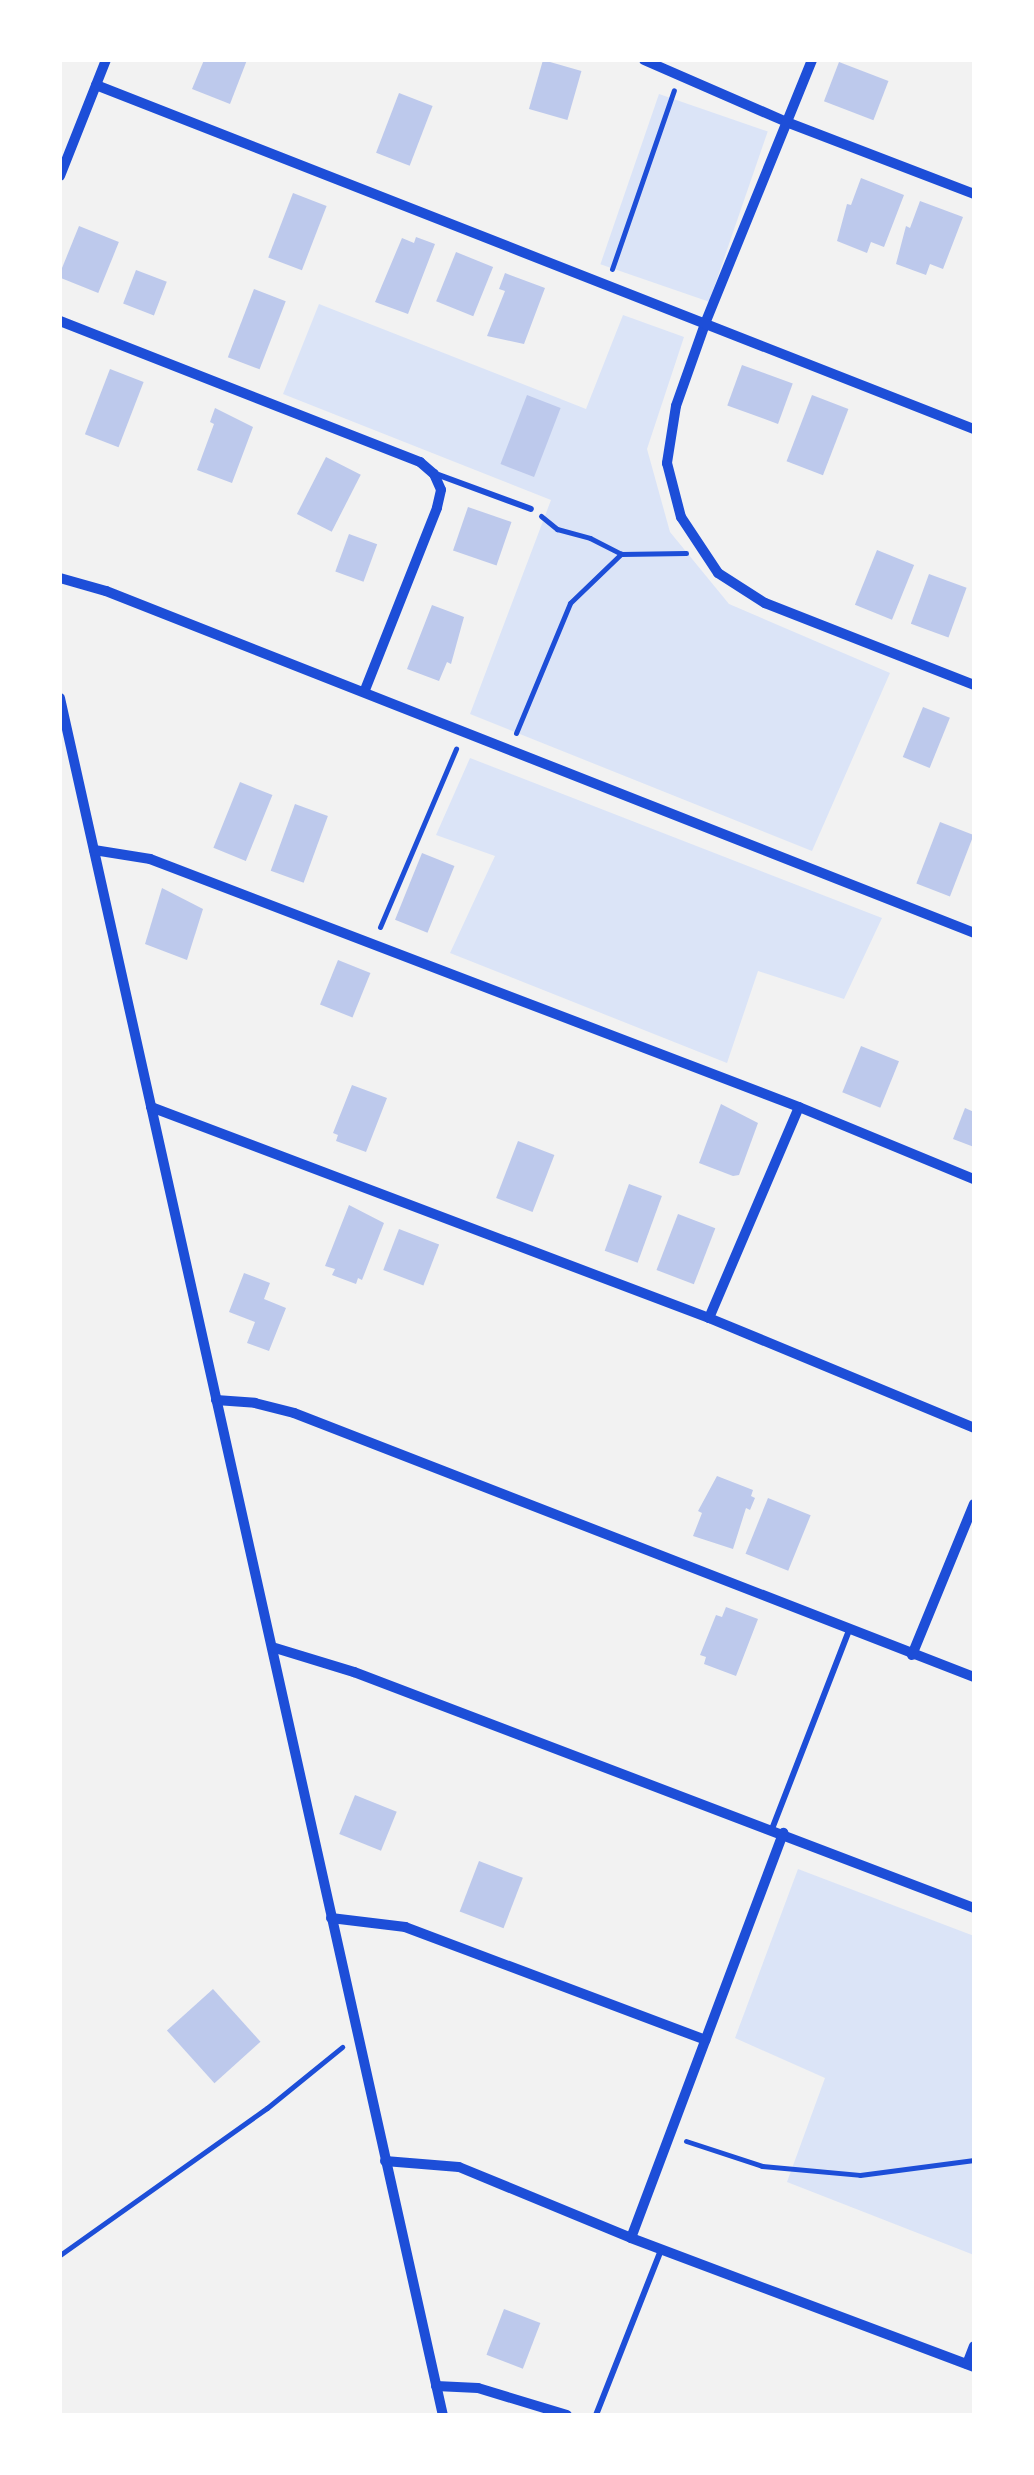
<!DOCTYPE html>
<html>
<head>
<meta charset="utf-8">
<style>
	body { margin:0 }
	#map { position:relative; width:1034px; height:2475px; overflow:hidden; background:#f2f2f2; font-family:Rubik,sans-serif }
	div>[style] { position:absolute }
	.green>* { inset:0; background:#dbe4f7; transform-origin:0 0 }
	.building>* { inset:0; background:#bdc9ec; transform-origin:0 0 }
	.path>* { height:5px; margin:-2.5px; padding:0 2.5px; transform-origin:2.5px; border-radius:2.5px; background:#1d4ed8 }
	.service>* { height:6px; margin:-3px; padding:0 3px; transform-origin:3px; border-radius:3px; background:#1d4ed8 }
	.minor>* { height:10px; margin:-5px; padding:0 5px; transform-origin:5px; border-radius:5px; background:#1d4ed8 }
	span { translate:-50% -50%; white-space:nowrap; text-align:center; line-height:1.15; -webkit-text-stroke:8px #fff; paint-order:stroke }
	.frame { position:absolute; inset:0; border:62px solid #fff; pointer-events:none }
</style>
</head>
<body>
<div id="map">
	<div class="green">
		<div style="left:659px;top:94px;width:115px;height:180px;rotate:19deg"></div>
		<div style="clip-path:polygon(319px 304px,586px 409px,623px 315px,684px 337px,647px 449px,670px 532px,729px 604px,890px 673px,812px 851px,470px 714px,551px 500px,283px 394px)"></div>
		<div style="clip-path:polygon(470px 758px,882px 918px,844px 999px,758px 971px,727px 1063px,450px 953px,495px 856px,436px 835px)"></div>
		<div style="clip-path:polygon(798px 1869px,974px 1936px,974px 2255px,787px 2182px,825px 2078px,735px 2038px)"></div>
	</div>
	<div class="building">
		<div style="clip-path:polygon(204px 60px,247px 60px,230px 104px,192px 89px)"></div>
		<div style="left:543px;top:60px;width:40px;height:51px;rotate:16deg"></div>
		<div style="left:839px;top:62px;width:53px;height:42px;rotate:21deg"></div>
		<div style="left:399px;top:93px;width:36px;height:64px;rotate:21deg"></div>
		<div style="clip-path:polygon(861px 178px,904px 195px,884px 247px,871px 242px,867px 253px,837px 241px,847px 204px,851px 205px)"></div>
		<div style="left:293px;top:193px;width:36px;height:69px;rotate:21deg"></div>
		<div style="clip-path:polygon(920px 201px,963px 217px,943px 269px,930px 264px,926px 275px,896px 264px,906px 226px,910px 228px)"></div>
		<div style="left:79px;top:226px;width:43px;height:55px;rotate:22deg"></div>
		<div style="clip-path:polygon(416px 237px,435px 244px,408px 314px,375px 302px,402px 238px,414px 243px)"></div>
		<div style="left:456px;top:252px;width:40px;height:53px;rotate:22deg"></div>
		<div style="left:136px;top:270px;width:33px;height:36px;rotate:21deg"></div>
		<div style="clip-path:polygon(505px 273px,545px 288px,524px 344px,487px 336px,505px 291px,499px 289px)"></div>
		<div style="left:254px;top:289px;width:34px;height:73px;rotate:21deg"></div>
		<div style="left:742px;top:365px;width:54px;height:43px;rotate:20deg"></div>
		<div style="left:110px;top:369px;width:36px;height:70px;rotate:21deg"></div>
		<div style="left:527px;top:395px;width:36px;height:74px;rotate:21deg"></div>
		<div style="left:812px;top:395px;width:39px;height:71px;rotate:21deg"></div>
		<div style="clip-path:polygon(215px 408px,253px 427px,232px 483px,197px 470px,214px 424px,210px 422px)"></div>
		<div style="left:326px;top:457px;width:39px;height:64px;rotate:27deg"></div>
		<div style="left:468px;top:507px;width:46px;height:46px;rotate:19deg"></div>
		<div style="left:349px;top:534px;width:30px;height:40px;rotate:20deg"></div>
		<div style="left:877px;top:550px;width:40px;height:59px;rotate:22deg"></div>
		<div style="left:929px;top:574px;width:40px;height:53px;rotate:20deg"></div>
		<div style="clip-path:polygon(432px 605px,464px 617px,451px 664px,447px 662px,439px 681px,407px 669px)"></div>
		<div style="left:923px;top:707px;width:29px;height:54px;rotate:22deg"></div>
		<div style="left:240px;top:782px;width:35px;height:71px;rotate:22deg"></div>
		<div style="left:295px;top:804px;width:35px;height:71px;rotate:20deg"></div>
		<div style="left:940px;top:822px;width:36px;height:66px;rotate:21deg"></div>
		<div style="left:422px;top:853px;width:35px;height:72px;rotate:22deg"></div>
		<div style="clip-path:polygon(162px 888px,203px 909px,187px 960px,145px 944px)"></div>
		<div style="left:338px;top:960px;width:35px;height:48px;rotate:22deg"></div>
		<div style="left:861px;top:1046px;width:41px;height:50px;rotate:22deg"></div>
		<div style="clip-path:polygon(352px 1085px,387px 1098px,366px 1152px,336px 1141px,338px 1135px,333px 1133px)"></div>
		<div style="clip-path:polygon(721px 1104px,758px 1123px,739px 1175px,733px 1176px,699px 1163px)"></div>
		<div style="clip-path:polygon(965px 1108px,974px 1112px,974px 1147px,953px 1139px)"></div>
		<div style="left:518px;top:1141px;width:39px;height:61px;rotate:21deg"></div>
		<div style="left:629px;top:1184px;width:35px;height:71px;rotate:20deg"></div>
		<div style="clip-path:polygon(349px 1205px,384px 1223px,362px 1280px,358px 1278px,356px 1284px,332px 1275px,335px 1269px,325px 1266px)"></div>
		<div style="left:678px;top:1214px;width:40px;height:60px;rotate:21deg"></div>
		<div style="left:399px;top:1229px;width:43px;height:44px;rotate:21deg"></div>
		<div style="clip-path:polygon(244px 1273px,270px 1283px,264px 1299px,286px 1308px,269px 1351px,247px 1343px,255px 1322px,229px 1312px)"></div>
		<div style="clip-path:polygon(717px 1476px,753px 1490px,751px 1496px,755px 1498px,750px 1510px,746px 1508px,733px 1549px,693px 1536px,702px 1513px,698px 1511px)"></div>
		<div style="left:768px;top:1498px;width:46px;height:60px;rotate:22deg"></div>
		<div style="clip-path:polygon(726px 1607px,758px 1619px,736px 1676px,704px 1664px,706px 1657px,700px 1655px,716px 1615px,722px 1617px)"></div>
		<div style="left:355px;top:1795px;width:45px;height:42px;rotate:22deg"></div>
		<div style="left:479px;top:1861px;width:47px;height:54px;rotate:21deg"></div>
		<div style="left:213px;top:1989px;width:71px;height:62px;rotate:48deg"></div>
		<div style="left:504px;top:2309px;width:39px;height:49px;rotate:21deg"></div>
	</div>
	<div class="path">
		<div style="left:612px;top:269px;width:189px;rotate:-70.9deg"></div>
		<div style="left:541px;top:516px;width:21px;rotate:39deg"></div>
		<div style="left:557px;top:529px;width:34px;rotate:15deg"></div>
		<div style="left:590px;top:538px;width:35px;rotate:27deg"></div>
		<div style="left:621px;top:554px;width:65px;rotate:-0.9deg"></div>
		<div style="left:516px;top:733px;width:141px;rotate:-67.4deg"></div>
		<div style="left:570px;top:603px;width:71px;rotate:-43.9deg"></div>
		<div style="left:380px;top:927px;width:194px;rotate:-66.9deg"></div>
		<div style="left:686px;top:2141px;width:80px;rotate:18.2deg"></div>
		<div style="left:762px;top:2166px;width:98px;rotate:5.2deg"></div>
		<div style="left:860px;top:2175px;width:115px;rotate:-7.5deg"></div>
		<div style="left:60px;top:2255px;width:254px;rotate:-35.4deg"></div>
		<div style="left:267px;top:2108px;width:97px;rotate:-39.1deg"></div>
	</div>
	<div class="service">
		<div style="left:436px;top:474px;width:101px;rotate:20.2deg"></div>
		<div style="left:772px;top:1829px;width:213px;rotate:-68.8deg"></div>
		<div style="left:596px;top:2415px;width:177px;rotate:-68.5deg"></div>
	</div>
	<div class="minor">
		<div style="left:644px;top:60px;width:158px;rotate:23.5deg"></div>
		<div style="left:789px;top:123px;width:198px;rotate:21deg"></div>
		<div style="left:812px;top:60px;width:285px;rotate:112.1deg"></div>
		<div style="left:705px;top:324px;width:87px;rotate:109.5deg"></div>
		<div style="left:676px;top:406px;width:58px;rotate:99deg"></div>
		<div style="left:667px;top:463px;width:56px;rotate:75.5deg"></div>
		<div style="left:681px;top:517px;width:67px;rotate:56.5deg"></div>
		<div style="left:718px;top:573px;width:56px;rotate:32.6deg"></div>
		<div style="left:765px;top:603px;width:225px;rotate:21.4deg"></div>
		<div style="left:96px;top:85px;width:943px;rotate:21.4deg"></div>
		<div style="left:60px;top:176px;width:125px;rotate:-68.4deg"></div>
		<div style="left:60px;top:321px;width:387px;rotate:21.4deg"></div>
		<div style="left:420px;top:462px;width:18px;rotate:41deg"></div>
		<div style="left:434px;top:474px;width:17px;rotate:66deg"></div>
		<div style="left:441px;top:490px;width:18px;rotate:103deg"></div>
		<div style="left:437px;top:508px;width:198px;rotate:111.6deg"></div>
		<div style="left:60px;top:578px;width:48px;rotate:15.8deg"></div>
		<div style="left:106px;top:591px;width:933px;rotate:21.5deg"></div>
		<div style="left:60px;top:698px;width:1759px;rotate:77.43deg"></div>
		<div style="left:94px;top:850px;width:57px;rotate:9.1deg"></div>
		<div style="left:150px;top:859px;width:695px;rotate:20.91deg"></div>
		<div style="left:799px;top:1107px;width:189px;rotate:22.4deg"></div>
		<div style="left:151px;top:1107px;width:597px;rotate:20.71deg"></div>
		<div style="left:709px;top:1318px;width:287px;rotate:22.5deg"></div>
		<div style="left:709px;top:1318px;width:229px;rotate:-66.9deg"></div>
		<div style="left:216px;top:1400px;width:39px;rotate:4deg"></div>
		<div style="left:255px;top:1403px;width:40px;rotate:14.4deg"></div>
		<div style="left:294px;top:1413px;width:729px;rotate:21.22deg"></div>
		<div style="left:272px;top:1647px;width:86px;rotate:17deg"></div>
		<div style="left:354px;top:1672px;width:663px;rotate:20.84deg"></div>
		<div style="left:912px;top:1655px;width:163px;rotate:-67.7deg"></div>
		<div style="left:331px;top:1918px;width:75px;rotate:6.9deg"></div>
		<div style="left:405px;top:1927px;width:321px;rotate:20.6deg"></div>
		<div style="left:385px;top:2161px;width:74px;rotate:4.6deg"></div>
		<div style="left:459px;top:2167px;width:186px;rotate:22.4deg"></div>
		<div style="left:631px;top:2238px;width:366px;rotate:20.6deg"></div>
		<div style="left:631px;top:2238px;width:433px;rotate:-69.4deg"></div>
		<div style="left:967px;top:2364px;width:19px;rotate:-69deg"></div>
		<div style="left:436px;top:2386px;width:42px;rotate:2.7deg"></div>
		<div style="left:478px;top:2388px;width:93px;rotate:16.9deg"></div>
	</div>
	<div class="frame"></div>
</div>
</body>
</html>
